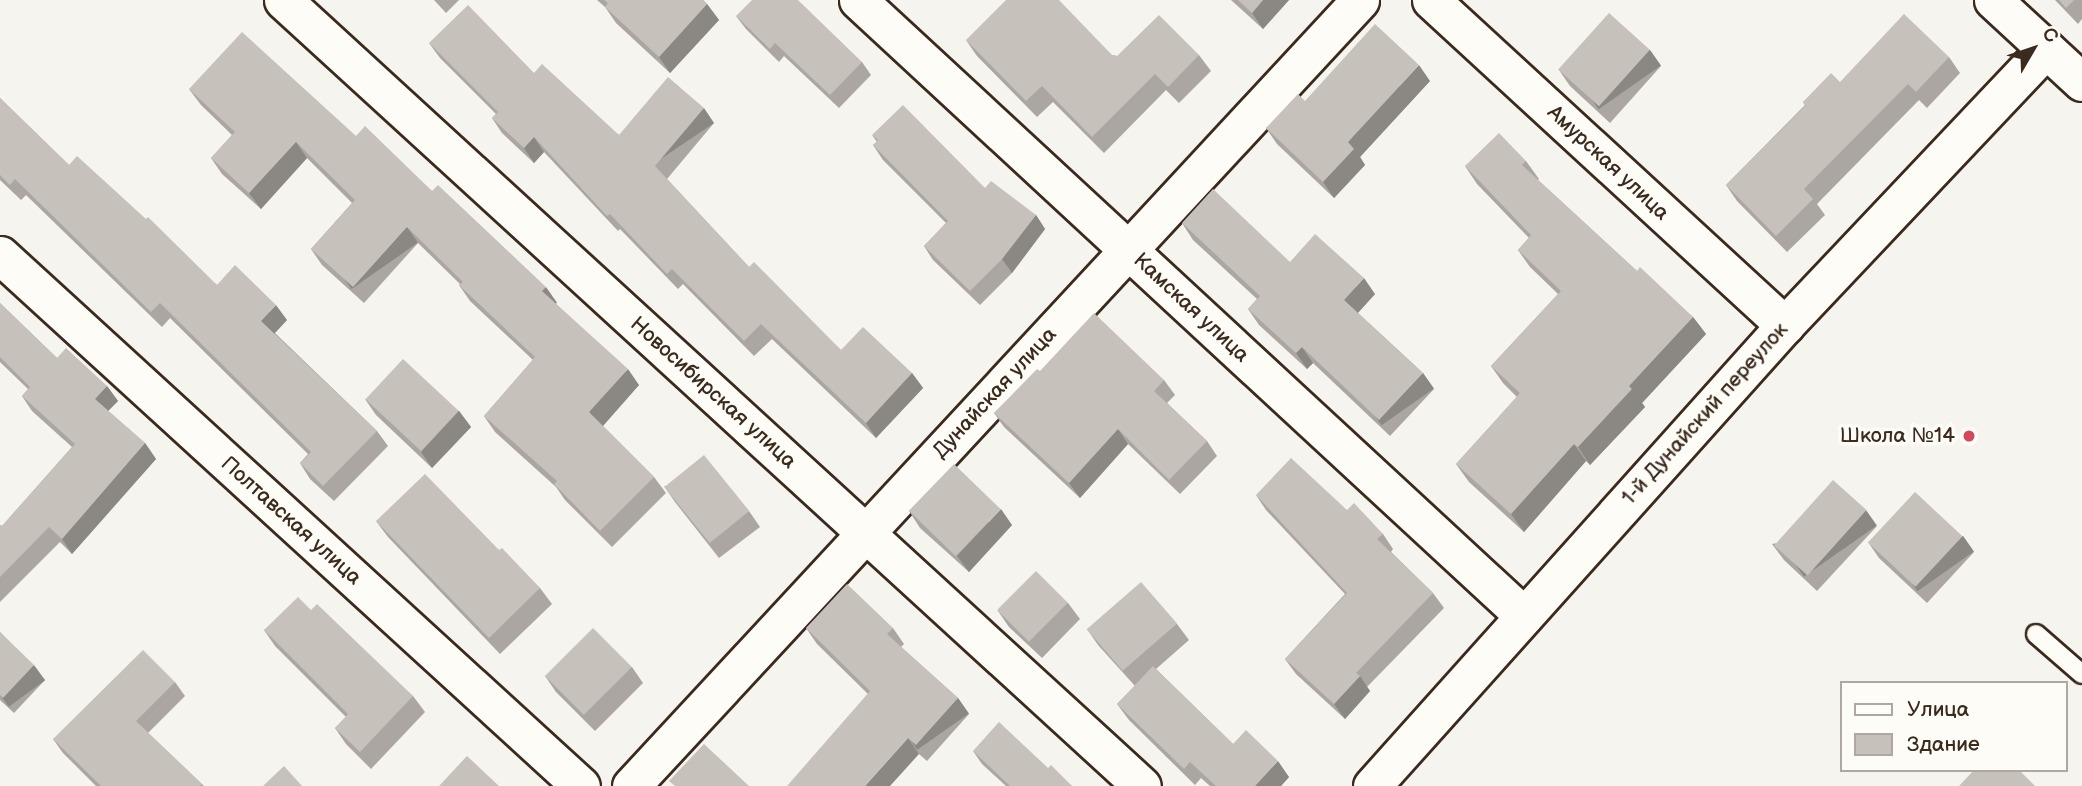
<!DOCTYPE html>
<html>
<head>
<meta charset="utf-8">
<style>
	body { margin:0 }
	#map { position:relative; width:2082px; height:786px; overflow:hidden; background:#f5f4ee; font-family:"Balsamiq Sans",sans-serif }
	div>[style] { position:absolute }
	.roads { filter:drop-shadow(2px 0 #3b2a1e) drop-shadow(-2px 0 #3b2a1e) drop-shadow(0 2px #3b2a1e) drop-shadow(0 -2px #3b2a1e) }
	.service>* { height:18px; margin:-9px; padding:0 9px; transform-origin:9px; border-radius:9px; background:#fdfcf7 }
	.minor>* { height:37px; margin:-18.5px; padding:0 18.5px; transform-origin:18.5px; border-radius:18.5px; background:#fdfcf7 }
	.wall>* { inset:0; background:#aba6a1 }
	.shaded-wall>* { inset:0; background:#8b8783; transform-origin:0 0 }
	.building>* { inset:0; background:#c7c1bb; transform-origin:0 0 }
	.dots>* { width:19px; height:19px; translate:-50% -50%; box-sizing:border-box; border:4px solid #fdfcf7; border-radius:50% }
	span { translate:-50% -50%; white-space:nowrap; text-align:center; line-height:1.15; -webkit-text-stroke:7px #fdfcf7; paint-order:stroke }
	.street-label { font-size:21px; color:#3b2a1e }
	.poi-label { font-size:21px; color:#3b2a1e }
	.right { translate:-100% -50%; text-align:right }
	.legend { position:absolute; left:1840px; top:681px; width:228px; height:91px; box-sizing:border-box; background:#fdfcf7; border:2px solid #afa8a0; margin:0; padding:9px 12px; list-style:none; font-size:21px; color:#3b2a1e }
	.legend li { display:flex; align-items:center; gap:14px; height:35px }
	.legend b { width:35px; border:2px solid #afa8a0 }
	.north { position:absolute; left:1998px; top:14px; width:70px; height:70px; -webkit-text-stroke:5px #fdfcf7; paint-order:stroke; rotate:51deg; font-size:19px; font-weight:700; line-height:28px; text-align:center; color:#3b2a1e }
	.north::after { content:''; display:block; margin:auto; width:24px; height:32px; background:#3b2a1e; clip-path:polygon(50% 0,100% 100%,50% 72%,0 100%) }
</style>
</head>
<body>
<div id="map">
	<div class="roads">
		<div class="service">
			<div style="left:2036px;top:634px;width:61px;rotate:41deg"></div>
		</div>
		<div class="minor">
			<div style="left:283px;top:0;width:1164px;rotate:42.46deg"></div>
			<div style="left:858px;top:0;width:907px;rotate:42.77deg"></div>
			<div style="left:1431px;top:0;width:481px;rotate:42.6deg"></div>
			<div style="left:1993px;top:0;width:121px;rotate:42.7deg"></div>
			<div style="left:0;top:255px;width:787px;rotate:42.43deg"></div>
			<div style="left:631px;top:786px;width:1072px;rotate:-47.15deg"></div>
			<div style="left:1372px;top:786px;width:619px;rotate:-48.14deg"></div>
			<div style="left:1785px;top:325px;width:380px;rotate:-46.6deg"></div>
		</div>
	</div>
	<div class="wall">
		<div style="clip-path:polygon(434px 0,459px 0,446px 13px)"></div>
		<div style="clip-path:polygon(597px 0,703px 0,707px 4px,719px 20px,670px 73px,616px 23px,605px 7px)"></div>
		<div style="clip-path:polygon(1231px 0,1289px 0,1263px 29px)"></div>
		<div style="clip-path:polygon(2055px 0,2082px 0,2082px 19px,2078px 24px)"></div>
		<div style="clip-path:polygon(736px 16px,862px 62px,871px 75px,839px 108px,784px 56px,779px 62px,746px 29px)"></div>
		<div style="clip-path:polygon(966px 40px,1112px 55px,1117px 56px,1199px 55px,1211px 71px,1179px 103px,1166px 90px,1104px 153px,1053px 102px,1037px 117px,977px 56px)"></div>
		<div style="clip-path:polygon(429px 43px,534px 73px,619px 135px,714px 123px,667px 179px,749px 267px,841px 350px,912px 373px,923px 388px,876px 438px,772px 339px,754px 356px,683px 284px,678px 289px,620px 229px,618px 231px,544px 152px,534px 163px,502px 133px,492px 118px,496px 114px,440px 58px)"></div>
		<div style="clip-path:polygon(1650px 50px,1661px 66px,1610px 123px,1570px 86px,1559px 70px)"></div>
		<div style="clip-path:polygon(1949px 57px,1960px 73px,1927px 108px,1919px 100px,1817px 204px,1825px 215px,1787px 252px,1737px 201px,1726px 185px,1805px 105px,1803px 102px,1840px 82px)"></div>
		<div style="clip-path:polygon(1430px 81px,1360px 157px,1365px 165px,1334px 198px,1277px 144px,1266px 128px,1305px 101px)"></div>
		<div style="clip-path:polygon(189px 89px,356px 136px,432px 191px,557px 303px,556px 304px,639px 385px,603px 426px,654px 477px,666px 493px,612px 547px,565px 500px,556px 487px,495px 432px,484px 416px,533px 360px,470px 301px,459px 285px,460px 284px,418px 243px,364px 303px,322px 265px,311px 249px,352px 203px,307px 158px,261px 209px,222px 174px,211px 158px,232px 135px,201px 105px)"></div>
		<div style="clip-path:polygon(0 98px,69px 165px,217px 285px,287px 320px,275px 333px,377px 431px,388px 446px,334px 501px,310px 479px,300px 463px,308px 454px,170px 318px,162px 327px,26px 195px,21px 200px,0 180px)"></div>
		<div style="clip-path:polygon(872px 135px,985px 188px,1036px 215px,1045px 229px,1012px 273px,980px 305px,933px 260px,924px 246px,946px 223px,883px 160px,873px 145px,877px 142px)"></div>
		<div style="clip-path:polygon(1526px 161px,1539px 179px,1538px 180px,1637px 271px,1693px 317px,1706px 334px,1642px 403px,1645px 407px,1590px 465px,1586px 461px,1524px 532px,1469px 482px,1456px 464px,1517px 397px,1503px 383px,1491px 366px,1558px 294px,1530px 267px,1518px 250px,1529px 238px,1477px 184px,1465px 166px)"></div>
		<div style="clip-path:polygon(1182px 223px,1290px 262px,1375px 294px,1358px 313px,1423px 373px,1434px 389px,1390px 436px,1313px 363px,1307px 369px,1259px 325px,1248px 309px,1257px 299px,1193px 240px)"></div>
		<div style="clip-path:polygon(0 303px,57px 358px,107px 386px,118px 401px,108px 411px,145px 443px,156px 459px,72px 554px,60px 542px,0 602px,0 525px,2px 526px,72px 447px,32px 411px,22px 396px,28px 389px,0 362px)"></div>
		<div style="clip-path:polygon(1040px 371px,1164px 380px,1175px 395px,1167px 403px,1207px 441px,1217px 456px,1180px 494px,1128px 444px,1080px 498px,1004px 427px,994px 413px)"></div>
		<div style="clip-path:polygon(365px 399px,459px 411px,471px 427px,432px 468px,376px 415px)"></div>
		<div style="clip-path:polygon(664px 486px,749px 511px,760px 527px,719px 558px,675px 502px)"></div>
		<div style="clip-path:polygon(1256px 495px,1347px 510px,1383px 534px,1393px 549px,1391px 552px,1433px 593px,1444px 608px,1367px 687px,1370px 691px,1345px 719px,1296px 674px,1285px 659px,1345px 594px,1266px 510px)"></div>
		<div style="clip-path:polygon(909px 511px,1012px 525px,969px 572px,920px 528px)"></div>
		<div style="clip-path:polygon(376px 521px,499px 550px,540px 588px,552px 604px,500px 654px,388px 537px)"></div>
		<div style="clip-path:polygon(1877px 526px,1817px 591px,1784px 560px,1772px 544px)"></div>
		<div style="clip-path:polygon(1963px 536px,1974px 552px,1927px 603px,1879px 558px,1868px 542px)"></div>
		<div style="clip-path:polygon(1068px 603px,1080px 619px,1042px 658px,1009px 627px,998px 611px)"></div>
		<div style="clip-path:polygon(311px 610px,413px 696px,425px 712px,371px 769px,346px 744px,335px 728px,346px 717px,275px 646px,264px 630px)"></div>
		<div style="clip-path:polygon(1177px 624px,1189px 640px,1156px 669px,1233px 744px,1289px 777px,1281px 786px,1210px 786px,1201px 778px,1195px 785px,1129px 720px,1117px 704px,1135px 686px,1098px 645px,1087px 629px)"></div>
		<div style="clip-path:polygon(806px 628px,893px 628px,904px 644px,901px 647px,958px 698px,969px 714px,927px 761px,919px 754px,868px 694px,817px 644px)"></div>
		<div style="clip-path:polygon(0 632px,45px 680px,14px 713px,0 700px)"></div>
		<div style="clip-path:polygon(632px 667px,643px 683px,595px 731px,556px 692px,545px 676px)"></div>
		<div style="clip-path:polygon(175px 682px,185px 696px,148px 733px,204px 786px,96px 786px,63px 753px,53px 739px)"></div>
		<div style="clip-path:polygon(973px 751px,1048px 768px,1072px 786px,1006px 786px,982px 764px)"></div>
	</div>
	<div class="shaded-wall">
		<div style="clip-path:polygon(1263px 0,1289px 0,1263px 29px,1252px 13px)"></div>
		<div style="clip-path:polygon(707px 4px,719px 20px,670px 73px,659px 57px)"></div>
		<div style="left:1650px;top:50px;width:19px;height:76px;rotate:55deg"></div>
		<div style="clip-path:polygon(1419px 65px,1430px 81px,1360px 157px,1365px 165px,1334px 198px,1323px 182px,1348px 142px)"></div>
		<div style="left:704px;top:108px;width:18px;height:76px;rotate:56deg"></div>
		<div style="clip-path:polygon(534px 137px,544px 152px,534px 163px,524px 148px)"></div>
		<div style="clip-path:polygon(296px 142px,307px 158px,261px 209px,249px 193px)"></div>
		<div style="clip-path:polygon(1036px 215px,1045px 229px,1012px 273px,1002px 259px)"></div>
		<div style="left:407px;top:227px;width:19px;height:81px;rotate:55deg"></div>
		<div style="clip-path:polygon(1364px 278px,1375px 294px,1355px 316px,1344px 300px)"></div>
		<div style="left:546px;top:287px;width:19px;height:6px;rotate:55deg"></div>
		<div style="clip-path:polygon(276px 305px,287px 320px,272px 336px,261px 321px)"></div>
		<div style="clip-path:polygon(1693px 317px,1706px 334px,1642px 403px,1645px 407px,1590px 465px,1578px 447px,1629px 386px)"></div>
		<div style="clip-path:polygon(1302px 347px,1313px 363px,1307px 369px,1296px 353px)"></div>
		<div style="clip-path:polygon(628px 369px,639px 385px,601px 428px,589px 412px)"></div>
		<div style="clip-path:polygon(912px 373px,923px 388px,876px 438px,866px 423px)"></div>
		<div style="left:1423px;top:373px;width:19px;height:64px;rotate:55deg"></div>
		<div style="clip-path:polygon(107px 386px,118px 401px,105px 414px,95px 399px)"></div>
		<div style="clip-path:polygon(459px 411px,471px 427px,432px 468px,421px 452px)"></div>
		<div style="clip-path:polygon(1118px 429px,1128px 444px,1080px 498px,1069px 483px)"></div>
		<div style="clip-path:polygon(145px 443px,156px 459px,72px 554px,62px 539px)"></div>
		<div style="clip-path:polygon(1574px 444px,1586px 461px,1524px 532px,1511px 514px)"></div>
		<div style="clip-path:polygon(1001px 509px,1012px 525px,969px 572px,957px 556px)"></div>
		<div style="left:1866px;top:510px;width:19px;height:89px;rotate:55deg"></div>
		<div style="left:1963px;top:536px;width:19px;height:69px;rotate:55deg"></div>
		<div style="left:34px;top:665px;width:19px;height:45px;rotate:54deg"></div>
		<div style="clip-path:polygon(1360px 676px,1370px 691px,1345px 719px,1334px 704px)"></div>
		<div style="left:958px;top:698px;width:19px;height:63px;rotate:55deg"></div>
		<div style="clip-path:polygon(908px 738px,919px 754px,890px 786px,865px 786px)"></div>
		<div style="clip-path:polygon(1278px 761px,1289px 777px,1281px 786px,1255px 786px)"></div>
	</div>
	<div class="building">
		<div style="clip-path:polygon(604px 0,703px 0,707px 4px,659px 57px,605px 7px,608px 3px)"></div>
		<div style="clip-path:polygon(752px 0,798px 0,862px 62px,830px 95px,775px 43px,770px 49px,736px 16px)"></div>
		<div style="clip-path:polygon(1006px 0,1059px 0,1112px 55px,1117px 56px,1159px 15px,1199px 55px,1168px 87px,1155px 74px,1092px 137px,1042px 86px,1026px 101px,966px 40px)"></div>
		<div style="clip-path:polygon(1238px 0,1263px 0,1252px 13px)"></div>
		<div style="clip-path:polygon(2059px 0,2074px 0,2066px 8px)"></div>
		<div style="clip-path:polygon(468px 5px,534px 73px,542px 64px,619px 135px,668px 77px,704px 108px,655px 166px,749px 267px,754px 262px,841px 350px,863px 327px,912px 373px,866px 423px,761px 324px,744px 341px,672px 269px,667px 274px,610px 214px,607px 216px,534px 137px,524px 148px,492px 118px,498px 112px,429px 43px)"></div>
		<div style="left:1609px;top:13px;width:55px;height:76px;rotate:42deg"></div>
		<div style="clip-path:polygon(1904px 14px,1949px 57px,1916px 92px,1908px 84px,1804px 189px,1813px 199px,1776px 236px,1726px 185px,1806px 105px,1803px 102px,1831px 73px,1840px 82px)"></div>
		<div style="clip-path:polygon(1375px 24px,1419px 65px,1348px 142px,1354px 149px,1323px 182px,1266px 128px,1298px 94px,1305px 101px)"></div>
		<div style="clip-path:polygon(242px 32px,356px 136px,365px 126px,432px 191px,438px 185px,546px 287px,542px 291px,628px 369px,589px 412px,654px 477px,600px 531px,554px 484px,557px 481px,484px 416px,535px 357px,459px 285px,463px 282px,407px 227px,353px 287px,311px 249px,355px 200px,296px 142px,249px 193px,211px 158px,235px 132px,189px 89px)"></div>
		<div style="clip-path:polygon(0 98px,69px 165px,77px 156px,146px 219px,148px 217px,217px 285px,235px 265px,276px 305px,261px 321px,377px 431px,323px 486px,300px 463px,311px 452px,160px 303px,151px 312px,15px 179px,10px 185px,0 175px)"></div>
		<div style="clip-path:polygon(903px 105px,985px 188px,991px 181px,1036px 215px,1002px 259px,970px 291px,924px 246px,948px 221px,873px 145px,878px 140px,872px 135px)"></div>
		<div style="clip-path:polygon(1499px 133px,1526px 161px,1522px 165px,1637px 271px,1640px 267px,1693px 317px,1629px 386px,1632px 389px,1578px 447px,1574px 444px,1511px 514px,1456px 464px,1520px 393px,1491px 366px,1561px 291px,1518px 250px,1531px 235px,1465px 166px)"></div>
		<div style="clip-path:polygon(1213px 189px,1290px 262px,1315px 234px,1364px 278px,1344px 300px,1423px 373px,1379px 420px,1302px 347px,1296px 353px,1248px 309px,1260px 296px,1182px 223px)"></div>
		<div style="clip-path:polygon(0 303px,57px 358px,66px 348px,107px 386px,95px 399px,145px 443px,62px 539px,49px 527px,0 577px,0 525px,2px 526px,75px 444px,22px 396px,30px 387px,0 357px)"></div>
		<div style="clip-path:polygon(1094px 313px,1164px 380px,1154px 391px,1207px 441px,1169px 480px,1118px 429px,1069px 483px,994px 413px,1037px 369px,1040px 371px)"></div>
		<div style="left:403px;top:359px;width:76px;height:55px;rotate:43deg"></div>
		<div style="left:704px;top:455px;width:72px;height:51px;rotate:51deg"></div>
		<div style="clip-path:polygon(1291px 458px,1347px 510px,1354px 503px,1383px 534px,1377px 539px,1433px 593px,1356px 673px,1360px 676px,1334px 704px,1285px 659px,1347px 593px,1256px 495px)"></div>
		<div style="left:954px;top:464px;width:65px;height:65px;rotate:44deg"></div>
		<div style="clip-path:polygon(425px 474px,499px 550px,502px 548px,540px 588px,489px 638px,376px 521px)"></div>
		<div style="left:1833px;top:480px;width:45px;height:88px;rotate:42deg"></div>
		<div style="left:1915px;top:492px;width:65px;height:69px;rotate:43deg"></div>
		<div style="left:1036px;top:571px;width:45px;height:55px;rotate:45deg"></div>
		<div style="left:1141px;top:582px;width:55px;height:72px;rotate:49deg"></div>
		<div style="clip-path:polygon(847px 584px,893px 628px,887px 634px,958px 698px,916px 745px,908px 738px,865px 786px,787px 786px,870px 691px,806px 628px)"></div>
		<div style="clip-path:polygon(298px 597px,311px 610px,317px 604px,413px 696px,360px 752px,335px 728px,348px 714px,264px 630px)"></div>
		<div style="left:593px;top:628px;width:55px;height:68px;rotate:45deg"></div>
		<div style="clip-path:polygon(0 632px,34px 665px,3px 698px,0 695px)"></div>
		<div style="clip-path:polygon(143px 650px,175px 682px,136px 721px,202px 784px,200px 786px,101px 786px,53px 739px)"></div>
		<div style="clip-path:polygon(1153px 666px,1233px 744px,1246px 730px,1278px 761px,1255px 786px,1216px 786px,1190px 762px,1184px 769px,1117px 704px)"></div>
		<div style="clip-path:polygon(999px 722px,1048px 768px,1051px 765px,1072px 786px,1010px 786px,973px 751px)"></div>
		<div style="clip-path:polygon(704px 744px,749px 786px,675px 786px,669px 781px)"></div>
		<div style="clip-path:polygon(467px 756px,499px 786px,439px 786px)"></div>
		<div style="clip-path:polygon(284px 766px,302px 786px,263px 786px)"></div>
		<div style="clip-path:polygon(1974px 770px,2019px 770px,2035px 786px,1959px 786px)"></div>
	</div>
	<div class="dots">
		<div style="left:1969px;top:436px;background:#d1495b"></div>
	</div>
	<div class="street-label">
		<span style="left:1608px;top:163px;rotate:43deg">Амурская улица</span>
		<span style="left:1191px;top:308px;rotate:43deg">Камская улица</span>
		<span style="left:713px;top:393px;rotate:42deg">Новосибирская улица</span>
		<span style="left:995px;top:393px;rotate:-47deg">Дунайская улица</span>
		<span style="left:1705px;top:414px;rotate:-48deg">1-й Дунайский переулок</span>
		<span style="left:291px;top:521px;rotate:42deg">Полтавская улица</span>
	</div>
	<div class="poi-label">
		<span class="right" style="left:1955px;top:436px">Школа №14</span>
	</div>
	<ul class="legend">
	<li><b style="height:9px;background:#fdfcf7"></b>Улица</li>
	<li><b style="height:19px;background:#c7c1bb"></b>Здание</li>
	</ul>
	<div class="north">С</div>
</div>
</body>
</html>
